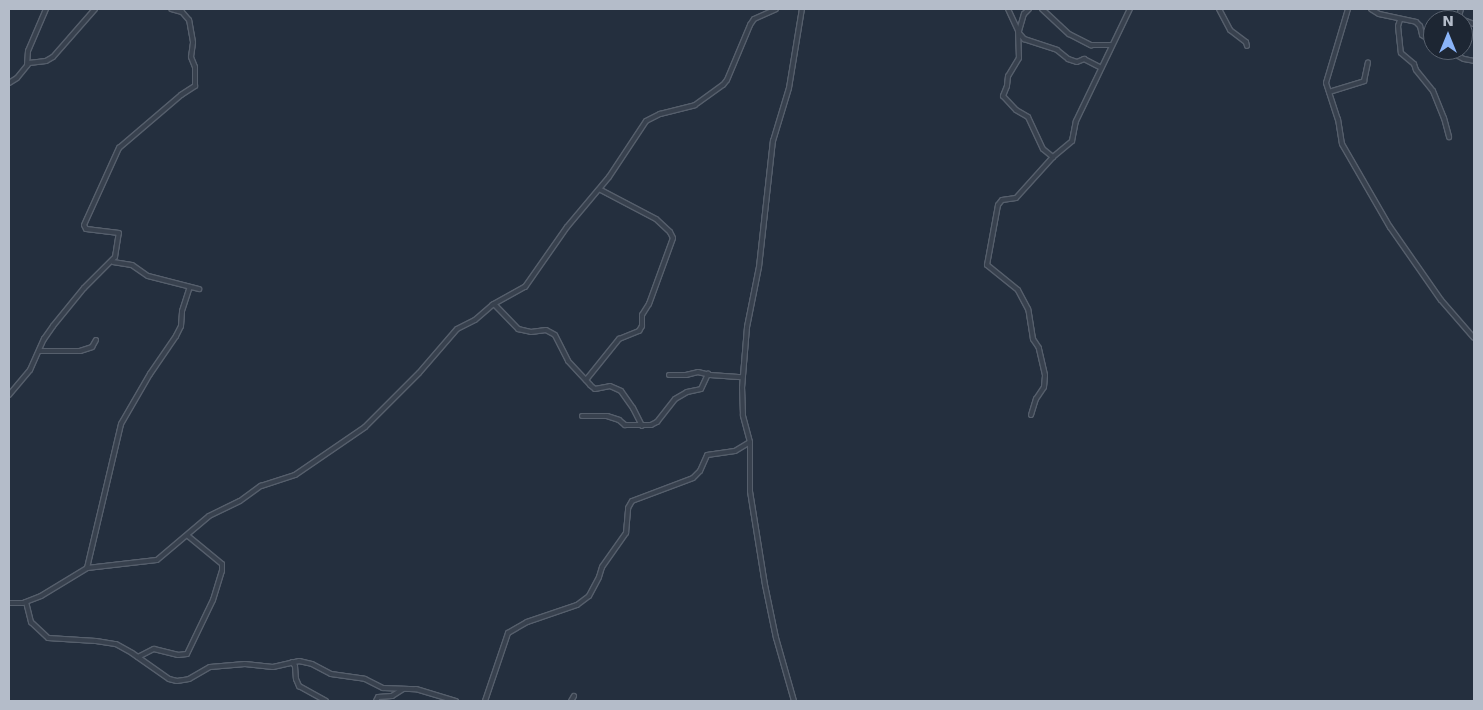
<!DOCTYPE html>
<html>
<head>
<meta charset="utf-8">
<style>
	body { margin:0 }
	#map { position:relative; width:1483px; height:710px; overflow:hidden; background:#242f3e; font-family:"DejaVu Sans",sans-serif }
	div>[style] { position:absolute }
	.roads { filter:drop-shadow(1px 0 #565f6c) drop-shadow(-1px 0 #565f6c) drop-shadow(0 1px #565f6c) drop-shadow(0 -1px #565f6c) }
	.street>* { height:4px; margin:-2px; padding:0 2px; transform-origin:2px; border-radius:2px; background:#38414e }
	span { translate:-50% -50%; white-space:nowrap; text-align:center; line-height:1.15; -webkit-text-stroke:4px #1d2633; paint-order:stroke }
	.frame { position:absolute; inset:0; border:10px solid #b4bcc9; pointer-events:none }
	.north { position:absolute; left:1423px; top:10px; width:50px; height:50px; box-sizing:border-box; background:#1d2633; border:1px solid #59626f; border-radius:50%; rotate:0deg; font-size:14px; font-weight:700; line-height:20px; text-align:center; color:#b4bcc9 }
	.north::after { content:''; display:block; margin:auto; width:18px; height:22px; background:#8ab4f8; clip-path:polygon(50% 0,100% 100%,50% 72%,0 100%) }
</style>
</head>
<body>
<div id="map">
	<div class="roads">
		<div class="street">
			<div style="left:1008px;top:9px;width:23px;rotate:65deg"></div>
			<div style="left:1018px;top:30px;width:28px;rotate:88deg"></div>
			<div style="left:1019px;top:58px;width:21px;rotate:121deg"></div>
			<div style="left:1008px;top:76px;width:10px;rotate:96deg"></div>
			<div style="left:1007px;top:86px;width:11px;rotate:112deg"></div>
			<div style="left:1003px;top:96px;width:19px;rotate:47deg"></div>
			<div style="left:1016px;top:110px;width:14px;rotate:30deg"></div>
			<div style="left:1028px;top:117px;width:35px;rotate:65deg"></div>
			<div style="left:1043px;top:149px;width:13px;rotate:39deg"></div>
			<div style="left:1042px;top:9px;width:37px;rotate:43deg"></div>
			<div style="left:1069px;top:34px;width:25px;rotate:27deg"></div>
			<div style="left:1091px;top:45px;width:21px"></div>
			<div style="left:1219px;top:9px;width:24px;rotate:62deg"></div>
			<div style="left:1230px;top:30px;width:20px;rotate:37deg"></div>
			<div style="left:1246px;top:42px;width:4px;rotate:76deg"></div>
			<div style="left:1348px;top:9px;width:77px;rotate:106.6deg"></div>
			<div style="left:1326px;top:83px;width:38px;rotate:72deg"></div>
			<div style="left:1338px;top:119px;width:25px;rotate:81deg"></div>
			<div style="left:1342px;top:144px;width:96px;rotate:60deg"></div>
			<div style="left:1390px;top:227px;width:89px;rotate:55.1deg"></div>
			<div style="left:1441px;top:300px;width:50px;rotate:49deg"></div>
			<div style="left:1371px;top:9px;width:9px;rotate:32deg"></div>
			<div style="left:1379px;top:14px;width:38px;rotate:12deg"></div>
			<div style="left:1416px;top:22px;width:6px;rotate:45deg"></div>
			<div style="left:1420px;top:26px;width:9px;rotate:77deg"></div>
			<div style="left:1422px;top:35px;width:13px;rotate:32deg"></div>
			<div style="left:1461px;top:9px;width:7px;rotate:106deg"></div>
			<div style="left:1459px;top:16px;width:6px;rotate:45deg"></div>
			<div style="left:1400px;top:20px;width:6px;rotate:108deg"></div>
			<div style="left:1398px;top:26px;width:27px;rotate:84deg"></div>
			<div style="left:1401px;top:53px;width:17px;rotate:40deg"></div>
			<div style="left:1414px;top:64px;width:6px;rotate:72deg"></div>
			<div style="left:1416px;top:70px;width:27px;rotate:51deg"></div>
			<div style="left:1433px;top:91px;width:29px;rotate:68deg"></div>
			<div style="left:1444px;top:118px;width:20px;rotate:75deg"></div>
			<div style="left:1463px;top:20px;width:12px;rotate:20deg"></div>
			<div style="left:1019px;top:31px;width:18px;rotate:-74deg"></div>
			<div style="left:1024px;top:14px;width:7px;rotate:-45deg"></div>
			<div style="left:1019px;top:33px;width:8px;rotate:50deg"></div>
			<div style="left:1024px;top:39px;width:35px;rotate:18deg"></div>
			<div style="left:1057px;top:50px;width:14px;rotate:39deg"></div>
			<div style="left:1068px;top:59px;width:9px;rotate:18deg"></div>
			<div style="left:1077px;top:62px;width:8px;rotate:-23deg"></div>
			<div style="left:1084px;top:59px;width:18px;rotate:27deg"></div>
			<div style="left:1447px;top:50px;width:19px;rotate:28deg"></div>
			<div style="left:1464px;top:59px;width:10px;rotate:11deg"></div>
			<div style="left:27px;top:65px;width:14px;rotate:-86deg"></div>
			<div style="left:28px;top:51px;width:46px;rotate:-66.8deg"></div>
			<div style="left:9px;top:83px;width:9px;rotate:-32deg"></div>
			<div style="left:17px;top:78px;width:19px;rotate:-51deg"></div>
			<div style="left:29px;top:63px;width:17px;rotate:-7deg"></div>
			<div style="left:46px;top:61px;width:8px;rotate:-30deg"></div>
			<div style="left:53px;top:57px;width:64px;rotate:-48.8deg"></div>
			<div style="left:1329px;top:92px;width:37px;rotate:-17deg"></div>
			<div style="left:1364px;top:81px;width:19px;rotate:-78deg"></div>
			<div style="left:113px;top:262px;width:19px;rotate:9deg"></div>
			<div style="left:132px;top:265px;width:19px;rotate:35deg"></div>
			<div style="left:148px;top:276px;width:53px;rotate:14.3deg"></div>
			<div style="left:494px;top:304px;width:35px;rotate:46deg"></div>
			<div style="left:518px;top:329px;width:13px;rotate:13deg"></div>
			<div style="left:531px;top:332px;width:15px;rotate:-8deg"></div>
			<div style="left:546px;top:330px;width:10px;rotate:29deg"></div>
			<div style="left:555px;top:335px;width:29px;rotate:63deg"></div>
			<div style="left:568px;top:361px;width:33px;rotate:47deg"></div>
			<div style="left:590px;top:385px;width:6px;rotate:39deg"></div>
			<div style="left:595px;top:389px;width:15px;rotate:-11deg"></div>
			<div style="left:610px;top:386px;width:12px;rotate:24deg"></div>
			<div style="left:621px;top:391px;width:21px;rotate:55deg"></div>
			<div style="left:633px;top:408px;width:20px;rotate:63deg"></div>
			<div style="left:39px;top:351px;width:41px"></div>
			<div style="left:80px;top:351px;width:13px;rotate:-18deg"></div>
			<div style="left:92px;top:347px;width:8px;rotate:-60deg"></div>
			<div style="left:669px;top:375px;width:17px"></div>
			<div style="left:686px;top:375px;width:12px;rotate:-14deg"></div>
			<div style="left:698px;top:372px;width:12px;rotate:14deg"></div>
			<div style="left:710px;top:375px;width:32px;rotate:4deg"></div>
			<div style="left:586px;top:380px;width:53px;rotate:-51.2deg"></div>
			<div style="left:619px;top:339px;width:22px;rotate:-22deg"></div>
			<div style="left:639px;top:331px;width:6px;rotate:-59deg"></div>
			<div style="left:642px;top:326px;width:11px;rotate:-90deg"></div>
			<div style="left:642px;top:315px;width:13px;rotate:-58deg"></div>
			<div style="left:649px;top:304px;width:70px;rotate:-70deg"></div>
			<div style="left:673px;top:238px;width:7px;rotate:-117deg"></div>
			<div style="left:670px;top:232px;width:19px;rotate:-137deg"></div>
			<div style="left:656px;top:219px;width:64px;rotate:-152.2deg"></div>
			<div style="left:9px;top:395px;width:33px;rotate:-50deg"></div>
			<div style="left:30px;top:370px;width:34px;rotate:-66deg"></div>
			<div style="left:44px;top:339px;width:16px;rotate:-55deg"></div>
			<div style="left:53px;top:326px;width:49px;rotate:-50.8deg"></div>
			<div style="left:84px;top:288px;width:44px;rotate:-45deg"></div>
			<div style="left:115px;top:257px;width:24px;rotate:-81deg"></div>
			<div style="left:119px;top:233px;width:33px;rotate:-173deg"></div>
			<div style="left:86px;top:229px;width:4px;rotate:-117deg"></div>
			<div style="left:84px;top:225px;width:85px;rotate:-65.6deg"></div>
			<div style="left:119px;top:148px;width:82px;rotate:-40.5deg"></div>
			<div style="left:181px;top:95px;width:17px;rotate:-33deg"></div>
			<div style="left:195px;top:86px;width:19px;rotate:-90deg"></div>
			<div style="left:195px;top:67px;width:11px;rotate:-112deg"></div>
			<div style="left:191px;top:57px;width:15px;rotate:-82deg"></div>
			<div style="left:193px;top:42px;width:22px;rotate:-100deg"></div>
			<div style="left:189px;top:20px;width:11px;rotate:-131deg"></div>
			<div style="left:182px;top:12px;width:11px;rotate:-165deg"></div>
			<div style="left:1031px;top:415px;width:17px;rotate:-73deg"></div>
			<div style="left:1036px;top:399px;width:14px;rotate:-56deg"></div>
			<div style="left:1044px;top:387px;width:12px;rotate:-85deg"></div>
			<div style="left:1045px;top:375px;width:28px;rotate:-103deg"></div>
			<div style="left:1039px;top:348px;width:11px;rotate:-124deg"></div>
			<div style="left:1033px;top:339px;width:30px;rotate:-99deg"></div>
			<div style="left:1028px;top:309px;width:21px;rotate:-118deg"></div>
			<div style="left:1018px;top:290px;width:40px;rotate:-141deg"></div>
			<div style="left:987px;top:265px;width:61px;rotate:-79.6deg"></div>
			<div style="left:998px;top:205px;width:6px;rotate:-51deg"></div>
			<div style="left:1002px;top:200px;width:14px;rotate:-8deg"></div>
			<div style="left:1016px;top:198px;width:55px;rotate:-47.9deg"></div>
			<div style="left:1053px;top:157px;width:25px;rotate:-40deg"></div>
			<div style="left:1072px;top:141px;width:20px;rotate:-79deg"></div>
			<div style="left:1076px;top:121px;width:124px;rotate:-64.3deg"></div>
			<div style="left:582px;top:416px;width:25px"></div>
			<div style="left:607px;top:416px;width:13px;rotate:18deg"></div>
			<div style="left:619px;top:420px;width:8px;rotate:40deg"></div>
			<div style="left:625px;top:425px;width:26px"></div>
			<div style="left:651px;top:425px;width:7px;rotate:-27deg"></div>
			<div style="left:657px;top:422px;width:29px;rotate:-52deg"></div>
			<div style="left:675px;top:399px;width:14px;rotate:-30deg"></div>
			<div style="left:687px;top:392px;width:14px;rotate:-12deg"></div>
			<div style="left:701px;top:389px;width:17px;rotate:-65deg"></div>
			<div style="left:87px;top:568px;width:148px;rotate:-76.7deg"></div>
			<div style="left:121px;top:424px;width:58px;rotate:-59.9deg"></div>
			<div style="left:150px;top:374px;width:46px;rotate:-55.6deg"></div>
			<div style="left:176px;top:336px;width:11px;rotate:-63deg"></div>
			<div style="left:181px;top:326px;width:15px;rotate:-86deg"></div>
			<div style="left:182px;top:311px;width:25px;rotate:-72deg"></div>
			<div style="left:26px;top:602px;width:21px;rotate:76deg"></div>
			<div style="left:31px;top:622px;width:23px;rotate:43deg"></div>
			<div style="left:48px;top:638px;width:48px;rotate:3.6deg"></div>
			<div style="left:96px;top:641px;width:20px;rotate:9deg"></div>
			<div style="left:116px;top:644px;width:18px;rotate:29deg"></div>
			<div style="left:132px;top:653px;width:45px;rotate:35.1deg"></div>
			<div style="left:169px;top:679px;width:8px;rotate:14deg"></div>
			<div style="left:177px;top:681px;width:12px;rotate:-9deg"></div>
			<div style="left:189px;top:679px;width:24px;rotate:-30deg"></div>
			<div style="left:210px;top:667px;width:35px;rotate:-5deg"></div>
			<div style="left:245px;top:664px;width:28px;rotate:6deg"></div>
			<div style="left:273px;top:667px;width:27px;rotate:-13deg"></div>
			<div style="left:299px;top:661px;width:13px;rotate:13deg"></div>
			<div style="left:312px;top:664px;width:21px;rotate:28deg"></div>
			<div style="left:331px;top:674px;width:34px;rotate:8deg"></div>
			<div style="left:365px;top:679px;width:20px;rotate:27deg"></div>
			<div style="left:383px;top:688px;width:33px;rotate:2deg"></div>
			<div style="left:416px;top:689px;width:42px;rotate:16.7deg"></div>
			<div style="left:9px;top:603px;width:14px"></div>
			<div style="left:23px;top:603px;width:19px;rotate:-21deg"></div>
			<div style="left:41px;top:596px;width:54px;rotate:-31.3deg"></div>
			<div style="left:87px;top:568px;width:70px;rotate:-6.5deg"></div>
			<div style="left:157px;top:560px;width:68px;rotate:-40.2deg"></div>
			<div style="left:209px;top:516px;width:34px;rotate:-26deg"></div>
			<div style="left:240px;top:501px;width:26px;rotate:-36deg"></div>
			<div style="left:261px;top:486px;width:36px;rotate:-18deg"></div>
			<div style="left:295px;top:475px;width:85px;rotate:-34.4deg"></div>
			<div style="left:365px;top:427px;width:76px;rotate:-45deg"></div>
			<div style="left:419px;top:373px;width:58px;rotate:-49.2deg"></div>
			<div style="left:457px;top:329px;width:20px;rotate:-27deg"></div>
			<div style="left:475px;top:320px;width:23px;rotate:-41deg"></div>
			<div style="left:492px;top:305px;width:38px;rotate:-29deg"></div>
			<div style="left:525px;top:287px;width:73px;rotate:-55deg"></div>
			<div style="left:567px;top:227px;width:65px;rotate:-50deg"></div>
			<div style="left:609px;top:177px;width:67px;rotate:-56.5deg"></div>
			<div style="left:646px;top:121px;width:16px;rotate:-27deg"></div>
			<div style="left:660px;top:114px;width:36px;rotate:-14deg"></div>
			<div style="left:695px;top:105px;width:34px;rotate:-36deg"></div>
			<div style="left:723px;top:85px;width:6px;rotate:-51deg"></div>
			<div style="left:727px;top:80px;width:60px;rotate:-67.3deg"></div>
			<div style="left:750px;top:25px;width:7px;rotate:-56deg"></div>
			<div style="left:754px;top:19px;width:24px;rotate:-24deg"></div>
			<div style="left:138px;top:657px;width:18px;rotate:-27deg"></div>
			<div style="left:154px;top:649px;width:25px;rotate:14deg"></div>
			<div style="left:178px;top:655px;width:9px;rotate:-6deg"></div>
			<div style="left:187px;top:654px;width:60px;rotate:-64.3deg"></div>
			<div style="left:213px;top:600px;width:30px;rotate:-73deg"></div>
			<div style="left:222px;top:571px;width:7px;rotate:-90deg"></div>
			<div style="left:222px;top:564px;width:44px;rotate:-140.5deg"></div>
			<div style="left:292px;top:662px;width:5px;rotate:53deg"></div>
			<div style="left:295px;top:666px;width:13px;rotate:86deg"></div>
			<div style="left:296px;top:679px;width:8px;rotate:67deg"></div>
			<div style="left:299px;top:686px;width:31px;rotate:29deg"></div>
			<div style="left:376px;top:701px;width:4px;rotate:-63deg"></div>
			<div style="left:378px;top:697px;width:14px;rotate:-4deg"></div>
			<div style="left:392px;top:696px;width:13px;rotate:-32deg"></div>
			<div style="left:485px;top:701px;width:72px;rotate:-71.3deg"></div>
			<div style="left:508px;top:633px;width:22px;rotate:-30deg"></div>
			<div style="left:527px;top:622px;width:53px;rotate:-18.8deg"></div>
			<div style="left:577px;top:605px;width:15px;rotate:-37deg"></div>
			<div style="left:589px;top:596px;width:21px;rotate:-62deg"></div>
			<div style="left:599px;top:577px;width:10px;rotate:-73deg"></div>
			<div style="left:602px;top:567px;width:42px;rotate:-54.8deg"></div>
			<div style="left:626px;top:533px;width:25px;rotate:-85deg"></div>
			<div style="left:628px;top:508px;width:8px;rotate:-60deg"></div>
			<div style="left:632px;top:501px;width:65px;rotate:-20.7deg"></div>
			<div style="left:693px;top:478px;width:10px;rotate:-45deg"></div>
			<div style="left:700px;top:471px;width:17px;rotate:-66deg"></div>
			<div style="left:707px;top:455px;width:28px;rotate:-8deg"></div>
			<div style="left:735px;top:451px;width:17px;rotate:-31deg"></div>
			<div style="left:571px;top:701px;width:6px;rotate:-59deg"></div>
			<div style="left:794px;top:701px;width:66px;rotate:-105.9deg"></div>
			<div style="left:776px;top:638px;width:54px;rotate:-101.7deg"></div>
			<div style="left:765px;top:585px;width:95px;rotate:-99.1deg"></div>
			<div style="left:750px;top:491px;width:49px;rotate:-90deg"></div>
			<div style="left:750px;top:442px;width:28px;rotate:-105deg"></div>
			<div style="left:743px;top:415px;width:27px;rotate:-92deg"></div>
			<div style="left:742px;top:388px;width:61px;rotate:-85.3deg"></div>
			<div style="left:747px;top:327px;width:61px;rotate:-78.7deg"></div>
			<div style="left:759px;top:267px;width:127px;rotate:-83.7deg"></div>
			<div style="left:773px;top:141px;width:55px;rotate:-73.2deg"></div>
			<div style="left:789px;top:88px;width:80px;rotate:-80.7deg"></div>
		</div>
	</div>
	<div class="frame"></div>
	<div class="north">N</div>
</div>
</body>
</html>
